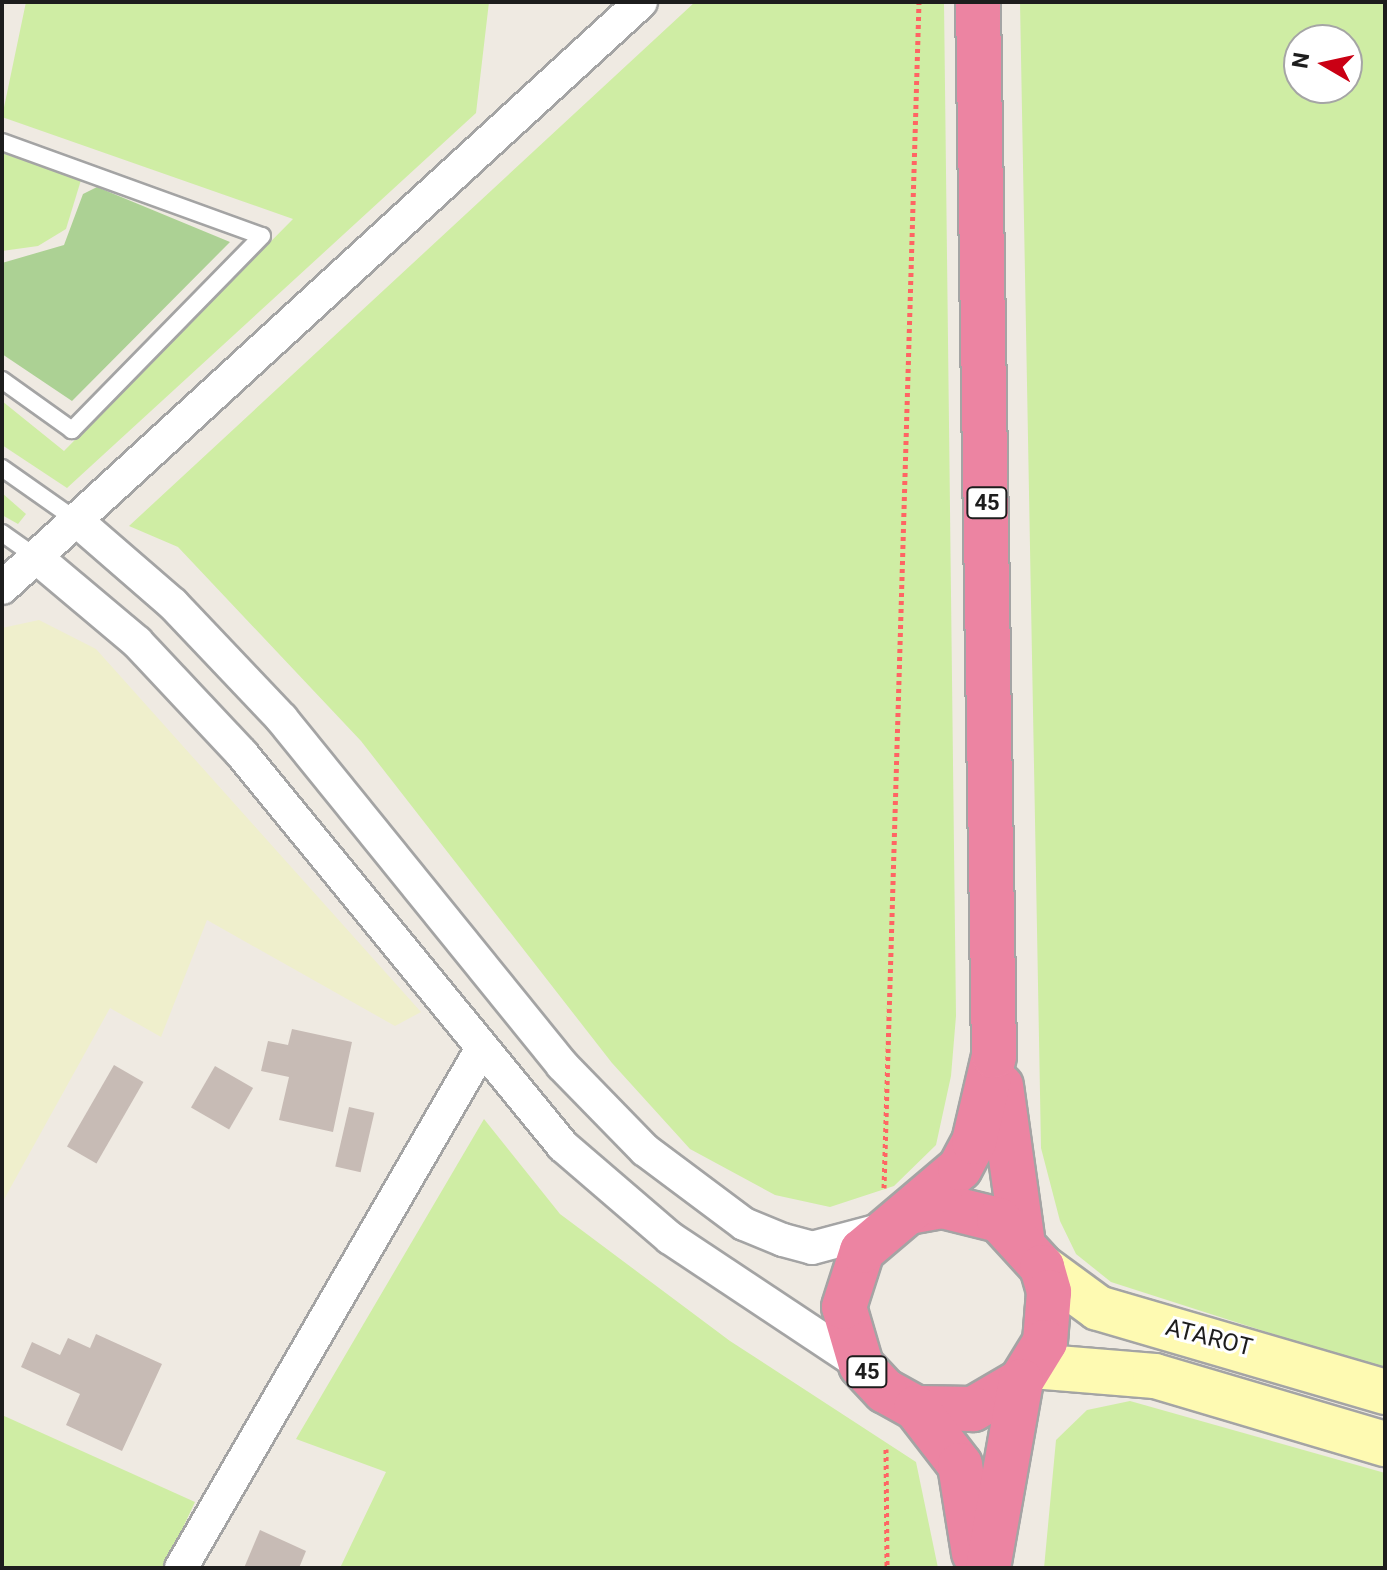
<!DOCTYPE html>
<html>
<head>
<meta charset="utf-8">
<style>
	body { margin:0 }
	#map { position:relative; width:1387px; height:1570px; overflow:hidden; background:#efeae2; font-family:Roboto,sans-serif }
	div>[style] { position:absolute }
	.farmland>* { inset:0; background:#efefcc }
	.grass>* { inset:0; background:#cfeda4 }
	.forest>* { inset:0; background:#acd194 }
	.building>* { inset:0; background:#c7bbb5; transform-origin:0 0 }
	.path>* { height:5px; margin-top:-2.5px; transform-origin:0; background:repeating-linear-gradient(90deg,#ff6463 0 4px,transparent 0 8px) }
	.roads { filter:drop-shadow(2px 0 #a4a4a4) drop-shadow(-2px 0 #a4a4a4) drop-shadow(0 2px #a4a4a4) drop-shadow(0 -2px #a4a4a4) }
	.lane>* { height:16px; margin:-8px; padding:0 8px; transform-origin:8px; border-radius:8px; background:#fff }
	.street>* { height:32px; margin:-16px; padding:0 16px; transform-origin:16px; border-radius:16px; background:#fff }
	.secondary>* { height:44px; margin:-22px; padding:0 22px; transform-origin:22px; border-radius:22px; background:#fefab2 }
	.highway>* { height:44px; margin:-22px; padding:0 22px; transform-origin:22px; border-radius:22px; background:#ec84a2 }
	span { translate:-50% -50%; white-space:nowrap; text-align:center; line-height:1.15; -webkit-text-stroke:6px #fff; paint-order:stroke }
	.shield-label span { padding:2px 6px; background:#fff; border:2px solid; border-radius:6px; -webkit-text-stroke-width:0 }
	.shield-label { font-size:22px; color:#1d1d1d; font-weight:700 }
	.street-label { font-size:24px; color:#1d1d1d }
	.frame { position:absolute; inset:0; border:4px solid #1d1d1d; pointer-events:none }
	.north { position:absolute; left:1283px; top:24px; width:80px; height:80px; box-sizing:border-box; background:#fff; border:2px solid #a5a5a5; border-radius:50%; rotate:279deg; font-size:22px; font-weight:700; line-height:32px; text-align:center; color:#1d1d1d }
	.north::after { content:''; display:block; margin:auto; width:28px; height:36px; background:#ca0014; clip-path:polygon(50% 0,100% 100%,50% 72%,0 100%) }
</style>
</head>
<body>
<div id="map">
	<div class="farmland">
		<div style="clip-path:polygon(39px 620px,96px 649px,421px 1012px,395px 1026px,207px 920px,161px 1037px,110px 1008px,2px 1203px,2px 628px)"></div>
	</div>
	<div class="grass">
		<div style="clip-path:polygon(26px 2px,489px 2px,476px 113px,67px 488px,2px 445px,2px 401px,64px 451px,293px 219px,2px 117px)"></div>
		<div style="clip-path:polygon(695px 2px,944px 2px,956px 1016px,951px 1076px,936px 1145px,894px 1186px,830px 1207px,775px 1195px,690px 1149px,612px 1063px,361px 741px,178px 547px,129px 526px)"></div>
		<div style="clip-path:polygon(evenodd,1020px 2px,1385px 2px,1385px 1370px,1111px 1282px,1076px 1254px,1060px 1221px,1041px 1148px,1020px 2px,1299px 40px,1347px 40px,1347px 88px,1299px 88px,1299px 40px)"></div>
		<div style="clip-path:polygon(2px 153px,81px 180px,66px 229px,38px 246px,2px 251px)"></div>
		<div style="clip-path:polygon(2px 493px,26px 514px,18px 524px,2px 515px)"></div>
		<div style="clip-path:polygon(484px 1119px,560px 1214px,730px 1341px,916px 1462px,938px 1568px,340px 1568px,386px 1472px,296px 1439px)"></div>
		<div style="clip-path:polygon(1130px 1401px,1385px 1473px,1385px 1568px,1044px 1568px,1056px 1440px,1087px 1410px)"></div>
		<div style="clip-path:polygon(2px 1415px,195px 1502px,164px 1568px,2px 1568px)"></div>
	</div>
	<div class="forest">
		<div style="clip-path:polygon(97px 187px,230px 242px,72px 401px,2px 354px,2px 263px,64px 245px,83px 194px)"></div>
	</div>
	<div class="building">
		<div style="clip-path:polygon(292px 1029px,352px 1042px,333px 1132px,279px 1120px,289px 1077px,261px 1071px,268px 1041px,288px 1045px)"></div>
		<div style="left:114px;top:1065px;width:34px;height:94px;rotate:30deg"></div>
		<div style="left:215px;top:1066px;width:44px;height:48px;rotate:30deg"></div>
		<div style="left:349px;top:1107px;width:26px;height:61px;rotate:13deg"></div>
		<div style="clip-path:polygon(96px 1334px,162px 1364px,122px 1451px,66px 1425px,80px 1394px,21px 1367px,32px 1342px,60px 1355px,68px 1338px,90px 1348px)"></div>
		<div style="clip-path:polygon(260px 1530px,306px 1551px,299px 1568px,244px 1568px)"></div>
	</div>
	<div class="path">
		<div style="left:884px;top:1188px;width:1187px;rotate:-88.31deg"></div>
		<div style="left:886px;top:1449px;width:119px;rotate:89.5deg"></div>
	</div>
	<div class="roads">
		<div class="lane">
			<div style="left:2px;top:142px;width:276px;rotate:19.9deg"></div>
			<div style="left:262px;top:236px;width:272px;rotate:134.4deg"></div>
			<div style="left:72px;top:430px;width:86px;rotate:-144.5deg"></div>
			<div style="left:2px;top:468px;width:90px;rotate:35.1deg"></div>
			<div style="left:2px;top:533px;width:42px;rotate:35.2deg"></div>
		</div>
		<div class="street">
			<div style="left:76px;top:520px;width:128px;rotate:40.9deg"></div>
			<div style="left:173px;top:604px;width:158px;rotate:46.5deg"></div>
			<div style="left:282px;top:719px;width:445px;rotate:51deg"></div>
			<div style="left:562px;top:1065px;width:119px;rotate:45.7deg"></div>
			<div style="left:645px;top:1150px;width:124px;rotate:36.8deg"></div>
			<div style="left:744px;top:1224px;width:42px;rotate:22.3deg"></div>
			<div style="left:783px;top:1240px;width:30px;rotate:15deg"></div>
			<div style="left:812px;top:1248px;width:73px;rotate:-15deg"></div>
			<div style="left:36px;top:557px;width:132px;rotate:40.1deg"></div>
			<div style="left:137px;top:642px;width:154px;rotate:46.8deg"></div>
			<div style="left:242px;top:754px;width:507px;rotate:50.69deg"></div>
			<div style="left:563px;top:1146px;width:141px;rotate:40.7deg"></div>
			<div style="left:670px;top:1238px;width:229px;rotate:33.6deg"></div>
			<div style="left:2px;top:588px;width:867px;rotate:-42.52deg"></div>
			<div style="left:181px;top:1568px;width:599px;rotate:-59.92deg"></div>
		</div>
		<div class="secondary">
			<div style="left:1042px;top:1267px;width:69px;rotate:36.2deg"></div>
			<div style="left:1098px;top:1308px;width:299px;rotate:16.3deg"></div>
			<div style="left:1033px;top:1366px;width:122px;rotate:4.7deg"></div>
			<div style="left:1155px;top:1376px;width:240px;rotate:16.5deg"></div>
		</div>
		<div class="highway">
			<div style="left:1001px;top:1086px;width:153px;rotate:82.1deg"></div>
			<div style="left:914px;top:1211px;width:28px;rotate:-10deg"></div>
			<div style="left:942px;top:1206px;width:59px;rotate:13.8deg"></div>
			<div style="left:999px;top:1220px;width:64px;rotate:47.5deg"></div>
			<div style="left:1042px;top:1267px;width:26px;rotate:74deg"></div>
			<div style="left:1049px;top:1292px;width:50px;rotate:94.6deg"></div>
			<div style="left:1045px;top:1342px;width:46px;rotate:121.6deg"></div>
			<div style="left:1021px;top:1381px;width:56px;rotate:149.7deg"></div>
			<div style="left:973px;top:1409px;width:57px;rotate:-179deg"></div>
			<div style="left:916px;top:1408px;width:35px;rotate:-151deg"></div>
			<div style="left:885px;top:1391px;width:35px;rotate:-133deg"></div>
			<div style="left:861px;top:1365px;width:60px;rotate:-106.3deg"></div>
			<div style="left:844px;top:1307px;width:59px;rotate:-72.2deg"></div>
			<div style="left:862px;top:1251px;width:128px;rotate:-40.3deg"></div>
			<div style="left:960px;top:1168px;width:30px;rotate:-62deg"></div>
			<div style="left:974px;top:1142px;width:88px;rotate:-76.9deg"></div>
			<div style="left:994px;top:1056px;width:1054px;rotate:-90.87deg"></div>
			<div style="left:916px;top:1408px;width:72px;rotate:52.3deg"></div>
			<div style="left:960px;top:1465px;width:89px;rotate:81deg"></div>
			<div style="left:988px;top:1568px;width:190px;rotate:-80deg"></div>
		</div>
	</div>
	<div class="shield-label">
		<span style="left:987px;top:503px">45</span>
		<span style="left:867px;top:1372px">45</span>
	</div>
	<div class="street-label">
		<span style="left:1209px;top:1338px;rotate:14deg">ATAROT</span>
	</div>
	<div class="frame"></div>
	<div class="north">N</div>
</div>
</body>
</html>
